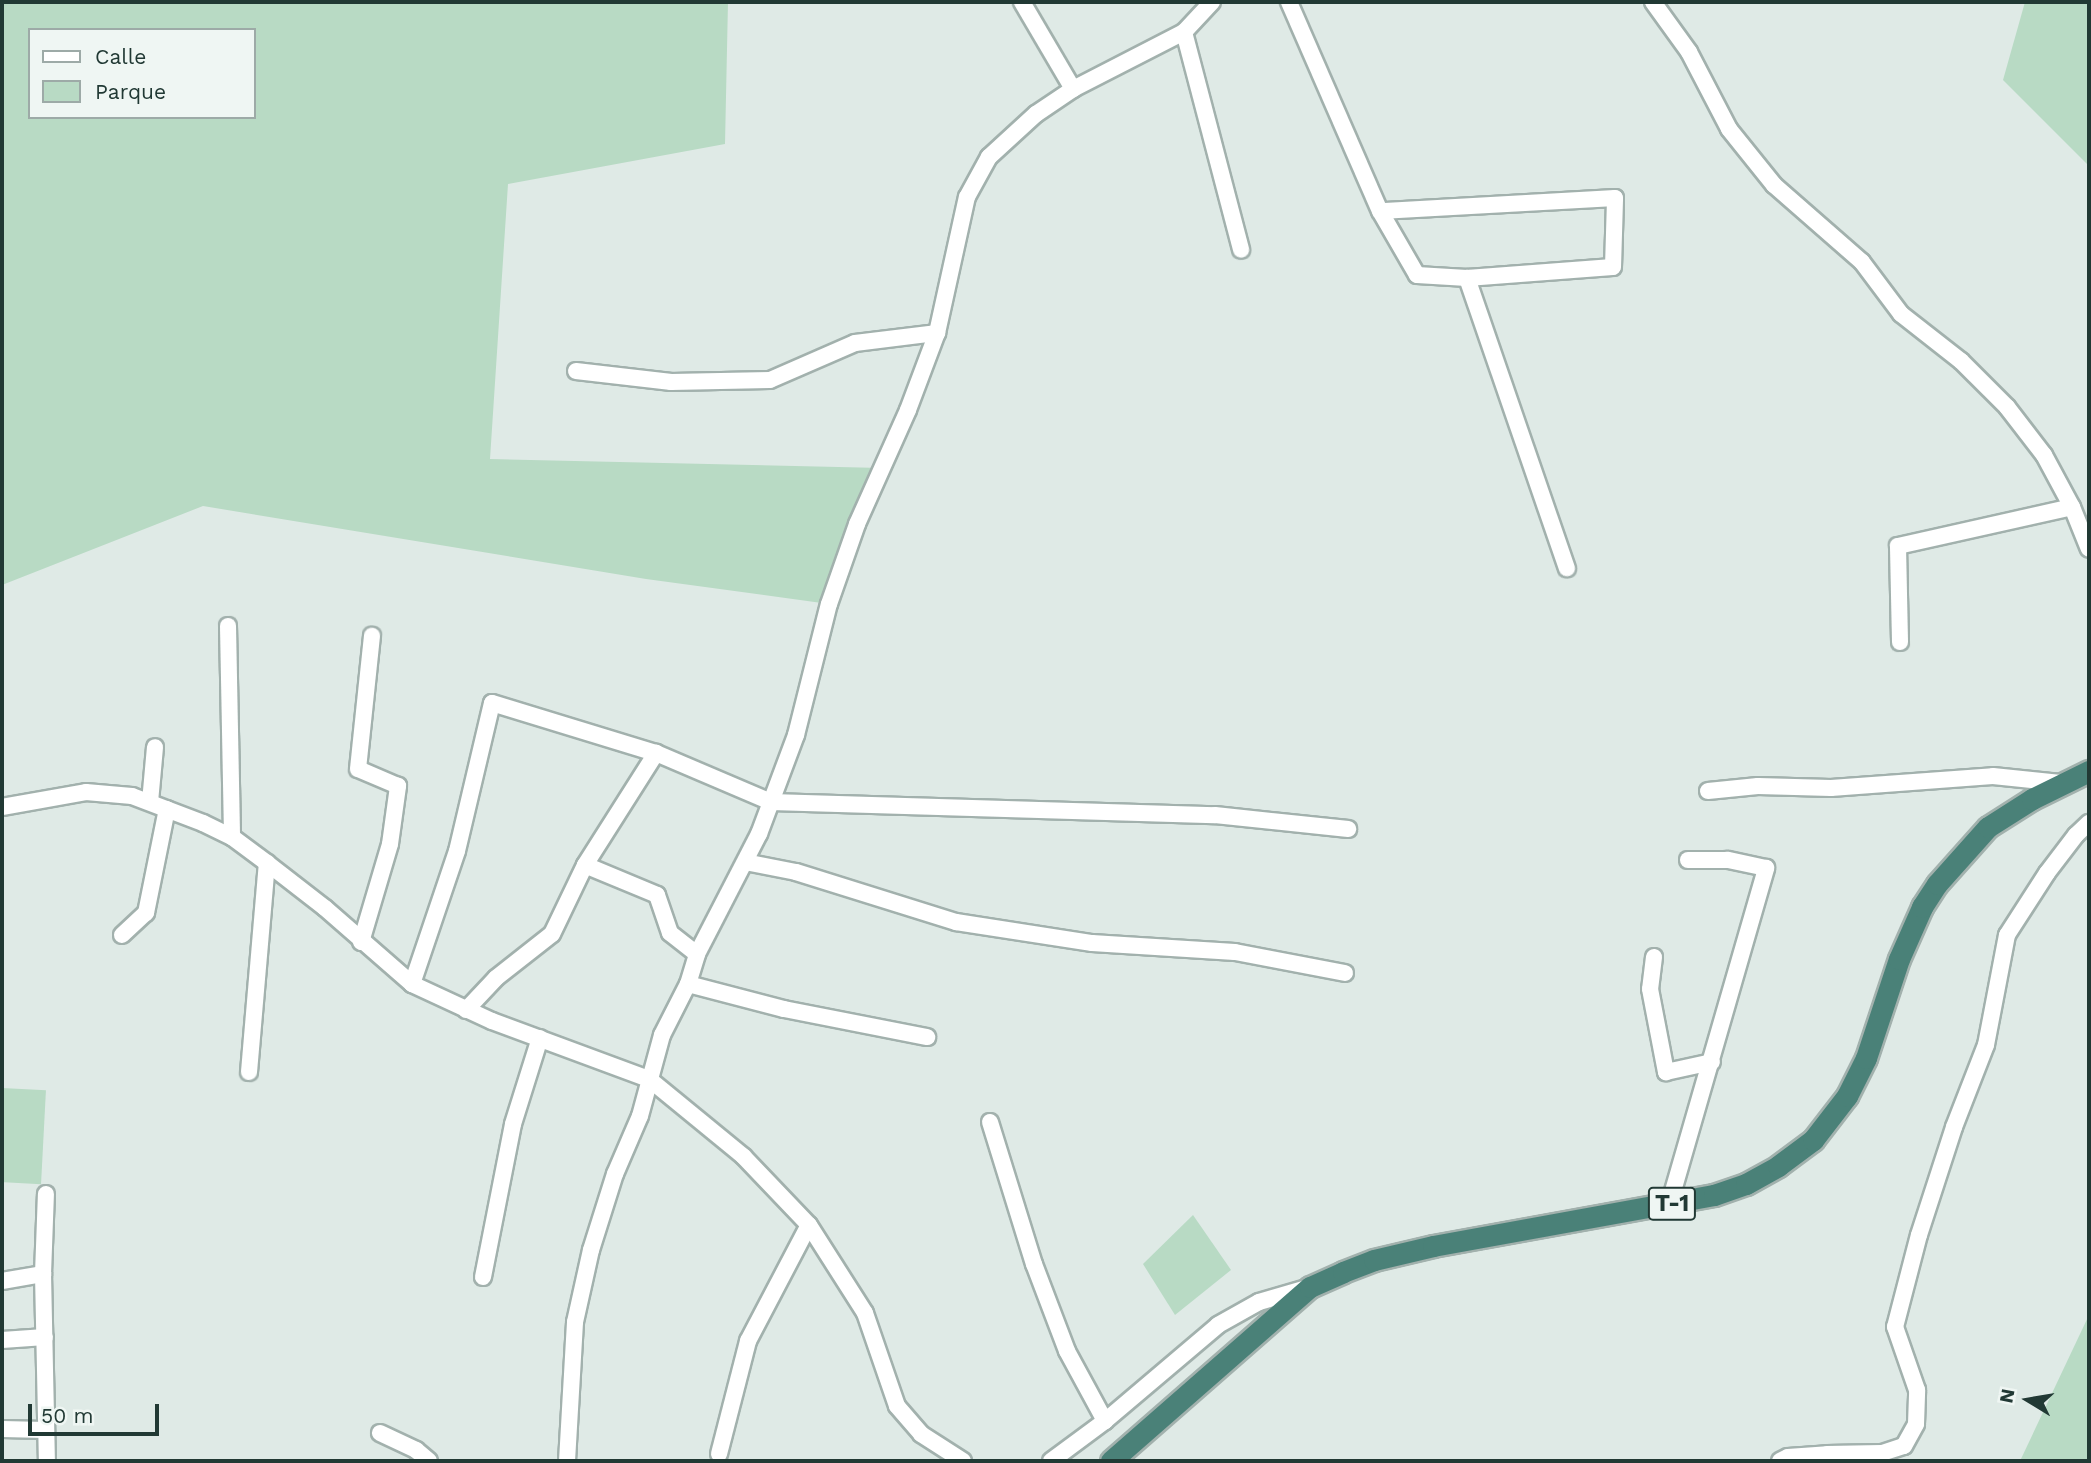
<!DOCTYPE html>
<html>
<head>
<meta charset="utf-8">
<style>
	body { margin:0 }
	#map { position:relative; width:2091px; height:1463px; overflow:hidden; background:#dfeae6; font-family:"Work Sans",sans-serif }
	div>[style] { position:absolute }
	.green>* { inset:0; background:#b8dac4; transform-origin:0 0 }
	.roads { filter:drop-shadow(2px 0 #a2b1ad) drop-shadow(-2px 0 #a2b1ad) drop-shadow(0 2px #a2b1ad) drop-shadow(0 -2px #a2b1ad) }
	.minor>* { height:16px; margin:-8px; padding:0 8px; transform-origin:8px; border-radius:8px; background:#fff }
	.trunk>* { height:21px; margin:-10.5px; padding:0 10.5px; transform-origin:10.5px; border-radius:10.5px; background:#4a8178 }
	span { translate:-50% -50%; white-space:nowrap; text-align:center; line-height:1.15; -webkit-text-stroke:6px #eff6f3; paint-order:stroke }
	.shield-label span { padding:2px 5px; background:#eff6f3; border:2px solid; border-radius:5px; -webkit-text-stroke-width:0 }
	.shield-label { font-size:23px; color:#213934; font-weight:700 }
	.frame { position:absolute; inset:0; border:4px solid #213934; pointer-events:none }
	.legend { position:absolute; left:28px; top:28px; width:228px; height:91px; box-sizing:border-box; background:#eff6f3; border:2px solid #9daaa7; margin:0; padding:9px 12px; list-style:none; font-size:21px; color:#213934 }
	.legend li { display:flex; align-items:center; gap:14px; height:35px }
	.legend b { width:35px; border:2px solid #9daaa7 }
	.north { position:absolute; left:1993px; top:1365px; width:70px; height:70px; -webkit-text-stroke:5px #eff6f3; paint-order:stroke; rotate:281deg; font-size:19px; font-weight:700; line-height:28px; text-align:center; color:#213934 }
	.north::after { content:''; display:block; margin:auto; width:24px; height:32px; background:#213934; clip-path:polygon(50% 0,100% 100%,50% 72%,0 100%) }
	.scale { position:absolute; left:28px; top:1404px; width:131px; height:32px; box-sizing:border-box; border:4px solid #213934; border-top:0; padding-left:9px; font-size:21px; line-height:24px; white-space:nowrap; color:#213934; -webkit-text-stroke:5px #eff6f3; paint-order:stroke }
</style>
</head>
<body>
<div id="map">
	<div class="green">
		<div style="clip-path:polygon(evenodd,2px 2px,728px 2px,725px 144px,508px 184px,490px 459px,882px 468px,829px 604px,646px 579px,203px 506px,2px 585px,2px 2px,30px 30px,254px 30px,254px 117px,30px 117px,30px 30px)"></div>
		<div style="clip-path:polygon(2025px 2px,2089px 2px,2089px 166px,2003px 80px)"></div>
		<div style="left:2px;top:1088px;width:44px;height:94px;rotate:3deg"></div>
		<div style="clip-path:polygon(1193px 1215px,1231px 1270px,1175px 1315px,1143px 1264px)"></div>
		<div style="clip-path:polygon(2089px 1315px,2089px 1461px,2020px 1461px)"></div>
	</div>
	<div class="roads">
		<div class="minor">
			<div style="left:1022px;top:2px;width:101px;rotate:59.6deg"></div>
			<div style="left:1289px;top:2px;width:228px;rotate:66.5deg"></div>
			<div style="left:1380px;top:211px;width:74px;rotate:60deg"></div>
			<div style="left:1417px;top:275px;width:50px;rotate:3.4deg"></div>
			<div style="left:1467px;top:278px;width:146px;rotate:-4.3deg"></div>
			<div style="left:1613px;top:267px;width:69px;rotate:-88.3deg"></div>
			<div style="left:1615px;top:198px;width:235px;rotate:176.8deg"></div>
			<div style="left:1653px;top:2px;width:62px;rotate:54.2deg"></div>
			<div style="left:1689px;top:52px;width:87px;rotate:62.5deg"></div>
			<div style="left:1729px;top:129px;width:72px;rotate:51.2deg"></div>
			<div style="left:1774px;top:185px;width:117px;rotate:41.2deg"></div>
			<div style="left:1862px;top:262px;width:65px;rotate:53.1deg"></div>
			<div style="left:1901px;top:314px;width:76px;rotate:38.1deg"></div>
			<div style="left:1961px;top:361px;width:65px;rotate:45deg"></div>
			<div style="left:2007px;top:407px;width:61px;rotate:52.4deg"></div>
			<div style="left:2044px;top:455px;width:59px;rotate:61.7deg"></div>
			<div style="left:2072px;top:507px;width:45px;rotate:68deg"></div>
			<div style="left:1184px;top:32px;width:225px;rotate:75.3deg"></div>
			<div style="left:1467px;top:278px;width:307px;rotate:71deg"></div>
			<div style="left:576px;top:371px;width:96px;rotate:6.6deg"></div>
			<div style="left:671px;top:382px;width:99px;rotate:-1.2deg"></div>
			<div style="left:770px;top:380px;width:93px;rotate:-23.5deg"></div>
			<div style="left:855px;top:343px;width:83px;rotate:-7deg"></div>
			<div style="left:228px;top:626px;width:211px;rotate:88.9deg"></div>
			<div style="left:1900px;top:642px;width:96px;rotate:-91.2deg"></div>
			<div style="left:1898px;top:546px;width:178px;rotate:-12.6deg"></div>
			<div style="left:1708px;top:791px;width:50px;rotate:-5.7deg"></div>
			<div style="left:1758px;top:786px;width:73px;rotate:1.6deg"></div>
			<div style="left:1831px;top:788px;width:162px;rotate:-4.2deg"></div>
			<div style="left:1993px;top:776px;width:68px;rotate:5.9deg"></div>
			<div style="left:150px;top:802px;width:55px;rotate:-84.8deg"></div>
			<div style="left:2px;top:807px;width:85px;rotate:-10.1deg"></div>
			<div style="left:86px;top:792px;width:46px;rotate:5deg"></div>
			<div style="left:132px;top:796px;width:76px;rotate:20.8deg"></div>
			<div style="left:203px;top:823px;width:32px;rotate:26deg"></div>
			<div style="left:232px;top:837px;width:44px;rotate:36.6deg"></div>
			<div style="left:267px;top:863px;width:73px;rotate:37.8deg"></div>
			<div style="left:325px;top:908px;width:116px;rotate:41.1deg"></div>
			<div style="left:412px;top:984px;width:88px;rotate:24.8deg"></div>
			<div style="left:492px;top:1021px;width:167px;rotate:20.3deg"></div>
			<div style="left:649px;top:1079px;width:122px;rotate:39.3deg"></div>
			<div style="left:743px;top:1156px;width:95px;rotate:46.3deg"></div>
			<div style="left:809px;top:1225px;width:104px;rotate:57.5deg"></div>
			<div style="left:865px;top:1313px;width:98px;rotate:71deg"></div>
			<div style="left:897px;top:1406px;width:37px;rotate:49deg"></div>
			<div style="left:921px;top:1434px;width:50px;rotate:32.7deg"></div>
			<div style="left:745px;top:862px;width:52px;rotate:11.1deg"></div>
			<div style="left:796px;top:872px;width:168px;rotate:17.4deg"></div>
			<div style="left:956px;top:922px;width:138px;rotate:8.8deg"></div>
			<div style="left:1092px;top:943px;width:143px;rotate:3.6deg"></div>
			<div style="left:1235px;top:952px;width:112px;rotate:10.8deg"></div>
			<div style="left:585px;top:865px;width:78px;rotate:22.6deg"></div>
			<div style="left:657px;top:895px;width:40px;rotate:71.1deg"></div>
			<div style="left:670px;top:933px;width:34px;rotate:38deg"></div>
			<div style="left:122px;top:935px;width:33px;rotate:-43deg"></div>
			<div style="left:146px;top:913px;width:106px;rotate:-78.6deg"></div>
			<div style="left:361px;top:942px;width:102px;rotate:-73.5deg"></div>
			<div style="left:390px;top:844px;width:59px;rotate:-82.1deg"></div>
			<div style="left:398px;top:786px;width:43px;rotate:-157deg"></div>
			<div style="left:358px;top:769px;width:134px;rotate:-84deg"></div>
			<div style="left:1654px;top:957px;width:32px;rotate:97deg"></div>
			<div style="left:1650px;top:989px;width:85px;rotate:79.1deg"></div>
			<div style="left:1666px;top:1072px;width:47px;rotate:-12.3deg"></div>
			<div style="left:412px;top:984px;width:140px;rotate:-71.3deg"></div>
			<div style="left:457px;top:851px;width:152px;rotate:-76.7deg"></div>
			<div style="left:492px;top:703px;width:171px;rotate:17deg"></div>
			<div style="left:688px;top:984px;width:99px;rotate:14.6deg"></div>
			<div style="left:784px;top:1009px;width:146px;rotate:11.1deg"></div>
			<div style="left:466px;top:1010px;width:44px;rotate:-46.8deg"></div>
			<div style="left:496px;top:978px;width:71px;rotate:-38.2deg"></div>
			<div style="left:552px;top:934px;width:76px;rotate:-64.4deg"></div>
			<div style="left:585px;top:865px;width:133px;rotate:-57.6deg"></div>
			<div style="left:656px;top:753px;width:125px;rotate:23.1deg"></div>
			<div style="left:771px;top:802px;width:444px;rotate:1.7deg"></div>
			<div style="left:1215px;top:815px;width:134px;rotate:6deg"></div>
			<div style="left:249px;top:1072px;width:210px;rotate:-85.1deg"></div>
			<div style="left:990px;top:1122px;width:149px;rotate:72.8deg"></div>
			<div style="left:1034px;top:1264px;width:93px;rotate:69.2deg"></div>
			<div style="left:1067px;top:1351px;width:80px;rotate:61.5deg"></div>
			<div style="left:1669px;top:1205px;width:351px;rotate:-73.9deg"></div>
			<div style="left:1766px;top:868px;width:40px;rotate:-168deg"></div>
			<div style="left:1727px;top:860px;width:39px;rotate:180deg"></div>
			<div style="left:43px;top:1274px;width:80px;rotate:-87.9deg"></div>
			<div style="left:483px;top:1277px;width:156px;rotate:-78.9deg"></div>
			<div style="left:513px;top:1124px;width:90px;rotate:-72.6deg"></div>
			<div style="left:2px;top:1281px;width:42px;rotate:-9.7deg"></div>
			<div style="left:43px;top:1274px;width:187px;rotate:88.8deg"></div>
			<div style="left:2px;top:1340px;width:43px;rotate:-4deg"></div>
			<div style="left:2px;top:1429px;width:43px;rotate:1.3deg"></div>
			<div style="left:380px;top:1433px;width:40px;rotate:25deg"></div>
			<div style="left:416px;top:1450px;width:17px;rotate:40deg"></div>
			<div style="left:719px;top:1454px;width:117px;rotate:-75.6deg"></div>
			<div style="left:748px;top:1341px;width:131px;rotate:-62.3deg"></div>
			<div style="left:567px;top:1461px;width:139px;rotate:-86.7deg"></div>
			<div style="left:575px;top:1322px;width:74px;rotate:-77.5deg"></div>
			<div style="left:591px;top:1250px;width:80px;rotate:-72.5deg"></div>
			<div style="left:615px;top:1174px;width:63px;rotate:-66.7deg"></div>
			<div style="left:640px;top:1116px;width:84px;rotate:-74.8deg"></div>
			<div style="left:662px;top:1035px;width:57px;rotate:-63deg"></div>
			<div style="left:688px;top:984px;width:31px;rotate:-73deg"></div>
			<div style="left:697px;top:954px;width:135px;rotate:-62.7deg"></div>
			<div style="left:759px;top:834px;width:106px;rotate:-69.5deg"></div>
			<div style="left:796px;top:735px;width:135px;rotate:-75.9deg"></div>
			<div style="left:829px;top:604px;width:85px;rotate:-70.7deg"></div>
			<div style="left:857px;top:524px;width:125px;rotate:-65.9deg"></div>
			<div style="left:908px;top:410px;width:82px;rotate:-69.4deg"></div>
			<div style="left:937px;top:333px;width:139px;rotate:-77.6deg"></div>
			<div style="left:967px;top:197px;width:46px;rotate:-61.2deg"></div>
			<div style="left:989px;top:157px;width:64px;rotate:-42.5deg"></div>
			<div style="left:1036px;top:114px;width:45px;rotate:-34deg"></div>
			<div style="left:1073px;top:89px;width:125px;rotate:-27.2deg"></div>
			<div style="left:1184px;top:32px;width:41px;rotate:-47deg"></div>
			<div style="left:1051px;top:1461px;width:67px;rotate:-36.5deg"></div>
			<div style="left:1105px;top:1421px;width:148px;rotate:-40.3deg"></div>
			<div style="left:1218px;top:1325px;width:47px;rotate:-29.3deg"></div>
			<div style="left:1259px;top:1302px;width:50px;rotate:-16.3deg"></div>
			<div style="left:1780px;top:1461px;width:9px;rotate:-27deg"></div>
			<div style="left:1788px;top:1457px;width:39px;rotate:-4deg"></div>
			<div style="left:1827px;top:1454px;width:55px;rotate:-1deg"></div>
			<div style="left:1882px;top:1453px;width:23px;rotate:-18deg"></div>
			<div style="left:1904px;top:1446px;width:25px;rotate:-61deg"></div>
			<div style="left:1916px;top:1424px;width:34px;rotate:-88deg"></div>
			<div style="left:1917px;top:1390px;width:67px;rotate:-109.2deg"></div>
			<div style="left:1895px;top:1327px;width:95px;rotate:-75.4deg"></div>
			<div style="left:1919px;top:1235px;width:114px;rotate:-72deg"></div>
			<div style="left:1954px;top:1127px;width:88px;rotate:-68.7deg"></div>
			<div style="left:1986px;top:1045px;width:112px;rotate:-79.2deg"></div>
			<div style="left:2007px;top:935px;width:74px;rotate:-57.2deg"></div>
			<div style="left:2047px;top:873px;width:48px;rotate:-52.7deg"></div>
			<div style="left:2076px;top:835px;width:18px;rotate:-43deg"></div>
		</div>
		<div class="trunk">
			<div style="left:1111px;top:1461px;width:264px;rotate:-41.2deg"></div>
			<div style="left:1310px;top:1287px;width:36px;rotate:-24deg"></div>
			<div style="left:1343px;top:1272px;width:33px;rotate:-21deg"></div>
			<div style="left:1374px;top:1260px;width:61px;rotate:-13.3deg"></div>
			<div style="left:1433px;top:1246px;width:286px;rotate:-10.3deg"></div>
			<div style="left:1714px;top:1195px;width:34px;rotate:-19deg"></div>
			<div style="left:1746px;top:1184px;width:37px;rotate:-29deg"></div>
			<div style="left:1778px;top:1166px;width:44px;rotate:-36.6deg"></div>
			<div style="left:1813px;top:1140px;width:56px;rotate:-52.3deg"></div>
			<div style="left:1847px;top:1096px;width:42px;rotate:-63.4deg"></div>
			<div style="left:1866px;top:1058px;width:104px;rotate:-71.6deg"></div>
			<div style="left:1899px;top:959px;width:57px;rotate:-66.1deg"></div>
			<div style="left:1922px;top:907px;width:27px;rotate:-57deg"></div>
			<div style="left:1937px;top:884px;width:76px;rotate:-48.2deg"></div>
			<div style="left:1988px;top:827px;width:52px;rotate:-32.5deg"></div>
			<div style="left:2032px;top:799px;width:64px;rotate:-26.2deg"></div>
		</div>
	</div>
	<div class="shield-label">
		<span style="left:1672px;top:1204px">T-1</span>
	</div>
	<div class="frame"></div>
	<ul class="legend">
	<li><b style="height:9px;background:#fff"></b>Calle</li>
	<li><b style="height:19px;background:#b8dac4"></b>Parque</li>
	</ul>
	<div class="north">N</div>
	<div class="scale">50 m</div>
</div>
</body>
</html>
